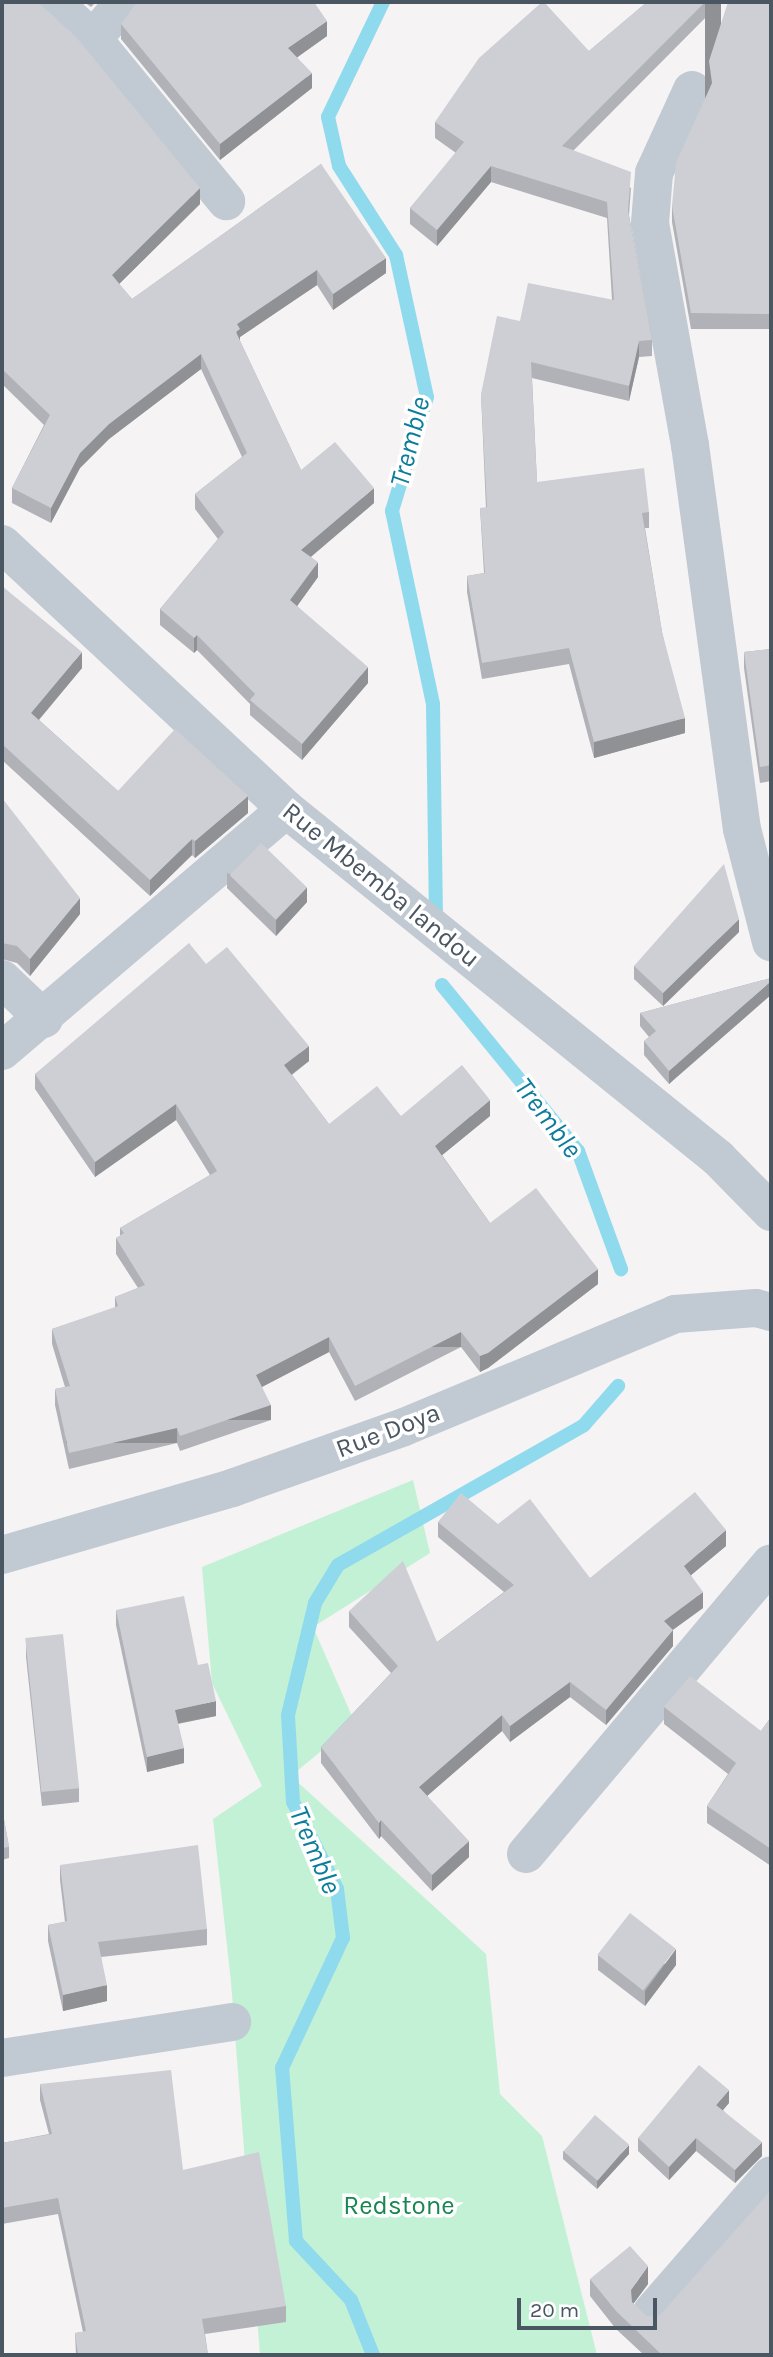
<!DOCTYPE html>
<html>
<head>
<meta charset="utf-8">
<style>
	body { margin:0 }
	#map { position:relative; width:773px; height:2357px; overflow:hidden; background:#f5f3f3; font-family:Karla,sans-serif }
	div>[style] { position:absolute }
	.green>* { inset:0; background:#c3f1d5 }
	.stream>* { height:14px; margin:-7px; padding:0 7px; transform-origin:7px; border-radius:7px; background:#90daee }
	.minor>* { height:38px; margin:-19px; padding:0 19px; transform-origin:19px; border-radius:19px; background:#c1cad2 }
	.wall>* { inset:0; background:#b0b2b7 }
	.shaded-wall>* { inset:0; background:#909195; transform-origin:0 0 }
	.building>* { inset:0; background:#cdcfd5; transform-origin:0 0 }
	span { translate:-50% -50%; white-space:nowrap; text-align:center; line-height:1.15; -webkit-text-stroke:7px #fff; paint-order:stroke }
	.street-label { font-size:26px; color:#4a5661 }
	.park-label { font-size:26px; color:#17864f }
	.water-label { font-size:28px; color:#0c7c9b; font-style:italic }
	.frame { position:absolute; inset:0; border:4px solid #4a5661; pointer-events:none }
	.scale { position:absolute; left:517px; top:2298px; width:140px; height:32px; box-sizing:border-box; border:4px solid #4a5661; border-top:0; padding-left:9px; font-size:21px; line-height:24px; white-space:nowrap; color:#4a5661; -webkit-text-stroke:5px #fff; paint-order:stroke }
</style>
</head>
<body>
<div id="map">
	<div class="green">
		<div style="clip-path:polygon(413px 1480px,430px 1553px,313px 1627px,355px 1723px,291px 1776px,486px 1954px,500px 2094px,542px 2136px,597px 2355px,260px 2355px,231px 1982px,213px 1819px,262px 1786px,212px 1683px,202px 1567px)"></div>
	</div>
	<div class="stream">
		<div style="left:383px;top:2px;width:127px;rotate:115.6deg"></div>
		<div style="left:328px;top:117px;width:50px;rotate:77.3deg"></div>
		<div style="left:339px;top:166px;width:106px;rotate:57.4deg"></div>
		<div style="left:396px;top:255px;width:145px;rotate:77.7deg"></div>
		<div style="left:427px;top:397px;width:119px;rotate:107.1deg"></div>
		<div style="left:392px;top:511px;width:197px;rotate:78deg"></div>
		<div style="left:433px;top:704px;width:208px;rotate:89.2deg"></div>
		<div style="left:442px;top:985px;width:215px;rotate:50.7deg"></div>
		<div style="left:578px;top:1151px;width:126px;rotate:70deg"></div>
		<div style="left:373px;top:2355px;width:59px;rotate:-111.8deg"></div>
		<div style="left:351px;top:2300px;width:81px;rotate:-133deg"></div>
		<div style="left:296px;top:2241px;width:174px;rotate:-94.6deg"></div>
		<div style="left:282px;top:2068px;width:144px;rotate:-64.9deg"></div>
		<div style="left:343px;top:1938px;width:49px;rotate:-97deg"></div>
		<div style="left:337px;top:1889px;width:97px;rotate:-116.8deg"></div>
		<div style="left:293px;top:1802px;width:87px;rotate:-93.3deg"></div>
		<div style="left:288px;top:1715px;width:115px;rotate:-76.4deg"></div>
		<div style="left:315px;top:1603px;width:44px;rotate:-58.8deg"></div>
		<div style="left:338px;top:1565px;width:283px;rotate:-29.6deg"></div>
		<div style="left:584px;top:1425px;width:52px;rotate:-48.9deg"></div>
	</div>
	<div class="minor">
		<div style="left:53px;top:2px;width:54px;rotate:42.8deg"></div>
		<div style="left:93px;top:39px;width:210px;rotate:50.6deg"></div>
		<div style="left:93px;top:39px;width:48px;rotate:-50deg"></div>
		<div style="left:692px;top:90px;width:91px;rotate:114.6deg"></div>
		<div style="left:654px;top:173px;width:50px;rotate:94.6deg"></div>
		<div style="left:650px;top:223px;width:226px;rotate:79.8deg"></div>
		<div style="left:690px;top:445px;width:388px;rotate:82.3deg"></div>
		<div style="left:742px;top:829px;width:117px;rotate:75.6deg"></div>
		<div style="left:2px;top:544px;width:388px;rotate:43deg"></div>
		<div style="left:286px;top:809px;width:555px;rotate:38.93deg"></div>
		<div style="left:718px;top:1158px;width:76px;rotate:45.5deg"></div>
		<div style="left:2px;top:979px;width:58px;rotate:43.6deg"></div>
		<div style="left:2px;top:1051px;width:373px;rotate:-40.4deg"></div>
		<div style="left:2px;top:1555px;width:240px;rotate:-16.2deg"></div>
		<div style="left:232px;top:1488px;width:182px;rotate:-19.5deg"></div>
		<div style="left:404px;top:1427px;width:294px;rotate:-22.6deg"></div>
		<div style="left:675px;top:1314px;width:81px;rotate:-4.2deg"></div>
		<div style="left:756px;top:1308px;width:16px;rotate:15deg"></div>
		<div style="left:526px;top:1854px;width:380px;rotate:-49.9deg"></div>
		<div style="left:2px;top:2058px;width:233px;rotate:-8.9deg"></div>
		<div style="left:652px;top:2312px;width:181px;rotate:-49deg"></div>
	</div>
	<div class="wall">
		<div style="clip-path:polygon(2px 2px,200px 204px,119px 284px,132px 299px,321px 164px,386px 273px,333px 310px,317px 285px,240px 337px,240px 341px,301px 470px,374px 503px,311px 557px,318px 577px,297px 606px,368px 683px,302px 760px,250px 715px,250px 704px,197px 650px,194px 653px,160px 625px,160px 609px,218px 539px,195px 509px,195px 494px,242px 457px,201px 369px,109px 439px,80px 468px,51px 523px,12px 503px,12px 488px,44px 425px,2px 384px)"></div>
		<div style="clip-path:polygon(84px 2px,96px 2px,91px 7px)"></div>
		<div style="clip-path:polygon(647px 2px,721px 2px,573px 151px,631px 188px,629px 215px,652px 340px,652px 356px,639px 357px,629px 401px,532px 378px,537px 482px,649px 512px,649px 528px,645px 528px,662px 632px,685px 733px,594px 758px,569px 664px,482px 679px,467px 592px,467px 576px,484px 573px,480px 508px,486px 508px,481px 394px,520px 321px,612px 300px,607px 218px,491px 182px,437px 246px,410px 224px,410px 208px,456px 153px,435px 138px,435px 122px,589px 51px)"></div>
		<div style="clip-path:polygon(771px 2px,771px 329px,691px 329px,672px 222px,672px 206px,710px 87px,709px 61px)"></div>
		<div style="clip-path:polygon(121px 24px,327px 36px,297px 57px,312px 88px,220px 160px,121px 39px)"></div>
		<div style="clip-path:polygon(2px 586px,82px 668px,39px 720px,118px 791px,248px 813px,195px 858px,192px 855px,150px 896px,2px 760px)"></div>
		<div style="clip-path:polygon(771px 649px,771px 781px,760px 783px,744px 668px,744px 652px)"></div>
		<div style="clip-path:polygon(2px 798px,80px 914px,30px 976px,17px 963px,2px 959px)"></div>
		<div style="clip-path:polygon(227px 873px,307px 902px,276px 936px,227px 888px)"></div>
		<div style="clip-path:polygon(739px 932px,663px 1006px,634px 979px,634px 966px)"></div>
		<div style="clip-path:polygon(206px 964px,309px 1061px,292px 1075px,329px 1124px,401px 1116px,490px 1116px,442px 1155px,490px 1223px,598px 1284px,488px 1368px,480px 1372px,461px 1347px,355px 1401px,329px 1352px,262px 1387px,271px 1420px,180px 1451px,177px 1443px,69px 1469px,55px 1405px,55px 1389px,65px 1387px,52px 1344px,52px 1329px,115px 1308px,115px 1297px,138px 1288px,116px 1254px,116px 1238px,120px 1236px,120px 1228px,210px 1175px,176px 1120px,95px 1177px,35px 1089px,35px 1074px)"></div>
		<div style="clip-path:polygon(771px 978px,669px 1084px,644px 1055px,644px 1041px,649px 1037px,640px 1026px,640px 1013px)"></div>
		<div style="clip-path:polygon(2px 1297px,4px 1308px,4px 1321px,2px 1321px)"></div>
		<div style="clip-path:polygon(438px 1522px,498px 1524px,590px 1578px,726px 1546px,691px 1575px,703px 1608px,673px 1630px,673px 1646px,606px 1725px,570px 1697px,510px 1742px,502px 1731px,427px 1796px,469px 1857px,432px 1891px,381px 1836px,379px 1839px,321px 1763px,321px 1747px,391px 1673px,349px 1627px,349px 1611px,437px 1642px,504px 1592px,438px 1537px)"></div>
		<div style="clip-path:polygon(116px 1610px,216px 1716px,178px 1724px,184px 1763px,147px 1772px,116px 1625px)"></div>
		<div style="clip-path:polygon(26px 1643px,79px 1788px,79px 1802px,42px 1806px,26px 1657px)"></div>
		<div style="clip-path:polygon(664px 1707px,761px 1731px,771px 1717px,771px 1866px,707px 1823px,707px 1806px,728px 1774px,664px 1724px)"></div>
		<div style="clip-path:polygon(2px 1808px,9px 1847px,9px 1858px,2px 1860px)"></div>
		<div style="clip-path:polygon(60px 1865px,207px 1929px,207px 1945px,101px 1957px,107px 2001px,63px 2011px,48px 1941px,48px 1925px,65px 1922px,60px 1880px)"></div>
		<div style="clip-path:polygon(598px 1955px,676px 1965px,645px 2006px,598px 1970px)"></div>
		<div style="clip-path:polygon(40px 2084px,183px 2170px,286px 2306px,286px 2322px,205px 2334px,208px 2355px,76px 2355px,75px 2333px,83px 2332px,58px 2214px,2px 2224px,2px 2143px,49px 2134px,40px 2100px)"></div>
		<div style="clip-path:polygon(729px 2103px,723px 2110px,762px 2156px,735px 2183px,696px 2151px,669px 2180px,638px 2151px,638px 2138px)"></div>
		<div style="clip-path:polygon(563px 2151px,629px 2154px,597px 2189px,563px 2159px)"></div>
		<div style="clip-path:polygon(590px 2279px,648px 2284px,633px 2304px,647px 2316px,771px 2355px,644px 2355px,616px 2329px,590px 2296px)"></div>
	</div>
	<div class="shaded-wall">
		<div style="left:705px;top:2px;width:16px;height:203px"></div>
		<div style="clip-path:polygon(327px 21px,327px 36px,288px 64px,288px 48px)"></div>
		<div style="clip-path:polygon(312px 73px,312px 88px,220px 160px,220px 144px)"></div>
		<div style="clip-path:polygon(491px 166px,491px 182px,437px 246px,437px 230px)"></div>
		<div style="clip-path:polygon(200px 188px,200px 204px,112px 291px,112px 275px)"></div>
		<div style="clip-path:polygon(386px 258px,386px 273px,333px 310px,333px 294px)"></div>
		<div style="clip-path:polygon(317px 270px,317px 285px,240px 337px,240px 345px,236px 348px,237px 324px)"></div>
		<div style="clip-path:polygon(639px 341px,639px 357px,629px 401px,629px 386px)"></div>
		<div style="clip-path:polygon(201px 354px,201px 369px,109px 439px,80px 468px,51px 523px,51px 508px,80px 453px,109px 424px)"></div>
		<div style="clip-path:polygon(374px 488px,374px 503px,301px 565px,301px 550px)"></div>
		<div style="clip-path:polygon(318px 562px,318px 577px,290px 616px,290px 600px)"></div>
		<div style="clip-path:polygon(197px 635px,197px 650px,194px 653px,194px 638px)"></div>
		<div style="clip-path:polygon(82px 652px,82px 668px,31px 729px,31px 713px)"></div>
		<div style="clip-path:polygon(368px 667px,368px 683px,302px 760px,302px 744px)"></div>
		<div style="clip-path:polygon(685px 718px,685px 733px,594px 758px,594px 742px)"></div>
		<div style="clip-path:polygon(248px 796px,248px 813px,195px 858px,195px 841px)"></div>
		<div style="clip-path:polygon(192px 839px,192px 855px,150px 896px,150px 880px)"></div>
		<div style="clip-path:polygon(307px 887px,307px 902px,276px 936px,276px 920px)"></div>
		<div style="clip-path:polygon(80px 898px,80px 914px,30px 976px,30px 959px)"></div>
		<div style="clip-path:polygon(739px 919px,739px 932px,663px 1006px,663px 993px)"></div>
		<div style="clip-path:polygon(771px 981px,771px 995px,669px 1084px,669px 1071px)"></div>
		<div style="clip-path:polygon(309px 1046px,309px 1061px,284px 1080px,284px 1065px)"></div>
		<div style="clip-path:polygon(490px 1100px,490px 1116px,435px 1161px,435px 1146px)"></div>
		<div style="clip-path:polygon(176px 1104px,176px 1120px,95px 1177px,95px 1162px)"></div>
		<div style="clip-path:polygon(598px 1269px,598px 1284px,488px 1368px,480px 1372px,480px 1356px)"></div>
		<div style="left:461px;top:1332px;width:15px;height:119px;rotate:90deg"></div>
		<div style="clip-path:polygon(329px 1337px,329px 1352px,256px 1390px,256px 1375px)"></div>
		<div style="left:271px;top:1405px;width:15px;height:96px;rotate:90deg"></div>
		<div style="left:177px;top:1428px;width:15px;height:111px;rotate:90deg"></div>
		<div style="clip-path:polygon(726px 1530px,726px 1546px,684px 1581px,684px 1566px)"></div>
		<div style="clip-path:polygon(703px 1592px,703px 1608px,664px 1636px,664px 1621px)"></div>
		<div style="clip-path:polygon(673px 1630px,673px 1646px,606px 1725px,606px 1710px)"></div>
		<div style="clip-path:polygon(570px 1682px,570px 1697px,510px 1742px,510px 1726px)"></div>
		<div style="clip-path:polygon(216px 1701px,216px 1716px,175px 1724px,175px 1710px)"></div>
		<div style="clip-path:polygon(502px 1715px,502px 1731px,419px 1803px,419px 1787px)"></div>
		<div style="clip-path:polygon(184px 1748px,184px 1763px,147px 1772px,147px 1757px)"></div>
		<div style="clip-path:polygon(381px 1820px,381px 1836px,379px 1839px,379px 1823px)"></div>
		<div style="clip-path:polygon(469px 1841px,469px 1857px,432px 1891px,432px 1875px)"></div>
		<div style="clip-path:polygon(676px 1949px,676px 1965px,645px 2006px,645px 1991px)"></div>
		<div style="clip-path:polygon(107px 1985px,107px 2001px,63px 2011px,63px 1995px)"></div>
		<div style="clip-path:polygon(729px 2090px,729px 2103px,716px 2118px,716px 2105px)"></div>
		<div style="clip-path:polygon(696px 2138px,696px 2151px,669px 2180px,669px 2167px)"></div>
		<div style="clip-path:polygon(762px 2142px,762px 2156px,735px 2183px,735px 2170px)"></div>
		<div style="clip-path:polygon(629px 2145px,629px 2154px,597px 2189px,597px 2180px)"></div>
		<div style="clip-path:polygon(648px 2266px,648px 2284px,631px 2307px,631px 2290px)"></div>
	</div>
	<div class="building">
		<div style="clip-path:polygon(2px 2px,38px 2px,77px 38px,200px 188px,112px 275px,132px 299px,321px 164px,386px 258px,333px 294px,317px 270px,237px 324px,240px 329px,236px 332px,301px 470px,335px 442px,374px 488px,301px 550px,318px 562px,290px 600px,368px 667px,302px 744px,250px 700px,255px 694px,197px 635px,194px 638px,160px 609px,224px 532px,195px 494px,247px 453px,201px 354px,109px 424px,80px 453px,51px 508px,12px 488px,50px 415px,2px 369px)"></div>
		<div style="clip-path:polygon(137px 2px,314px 2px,327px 21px,288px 48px,312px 73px,220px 144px,121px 24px)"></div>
		<div style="clip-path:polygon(542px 2px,544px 2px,589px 51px,647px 2px,705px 2px,562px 146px,631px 172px,628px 211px,652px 340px,639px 341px,629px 386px,531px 362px,537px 482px,644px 468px,649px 512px,642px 513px,662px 632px,685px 718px,594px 742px,569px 648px,482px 663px,467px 576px,485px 573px,480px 508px,487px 507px,481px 394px,497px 316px,520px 321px,528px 283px,614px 300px,607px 202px,491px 166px,437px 230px,410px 208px,464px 142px,435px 122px,479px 58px)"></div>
		<div style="clip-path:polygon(728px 2px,771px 2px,771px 314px,691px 313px,672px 206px,676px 163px,712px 83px,709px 61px)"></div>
		<div style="clip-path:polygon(2px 586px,82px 652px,31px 713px,118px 791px,175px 729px,248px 796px,195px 841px,192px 839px,150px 880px,2px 744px)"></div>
		<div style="clip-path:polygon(771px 649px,771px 765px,760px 767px,744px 652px)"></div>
		<div style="clip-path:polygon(2px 798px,80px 898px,30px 959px,17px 946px,2px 943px)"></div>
		<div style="left:261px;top:843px;width:64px;height:45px;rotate:44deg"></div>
		<div style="clip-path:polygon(724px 864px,739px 919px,663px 993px,634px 966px)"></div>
		<div style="clip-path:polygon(189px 943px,206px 964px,227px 947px,309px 1046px,284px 1065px,329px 1124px,377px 1086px,401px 1116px,462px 1065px,490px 1100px,435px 1146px,490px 1223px,536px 1188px,598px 1269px,488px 1353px,480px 1356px,461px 1332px,355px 1386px,329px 1337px,256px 1375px,271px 1405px,180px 1436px,177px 1428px,69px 1453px,55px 1389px,70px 1386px,52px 1329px,118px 1306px,115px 1297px,145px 1285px,116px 1238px,124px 1233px,120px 1228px,217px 1171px,176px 1104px,95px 1162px,35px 1074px)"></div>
		<div style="clip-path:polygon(771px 978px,771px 981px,669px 1071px,644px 1041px,656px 1031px,640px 1013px)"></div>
		<div style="clip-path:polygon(695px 1492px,726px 1530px,684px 1566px,703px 1592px,664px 1621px,673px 1630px,606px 1710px,570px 1682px,510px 1726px,502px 1715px,419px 1787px,469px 1841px,432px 1875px,381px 1820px,379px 1823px,321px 1747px,398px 1666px,349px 1611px,403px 1561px,437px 1642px,514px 1585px,438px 1522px,461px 1493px,498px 1524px,530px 1499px,590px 1578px)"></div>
		<div style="clip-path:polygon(184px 1596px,198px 1665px,208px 1663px,216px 1701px,175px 1710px,184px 1748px,147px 1757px,116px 1610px)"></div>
		<div style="left:63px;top:1634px;width:155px;height:38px;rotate:84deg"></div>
		<div style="clip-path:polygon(690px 1676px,761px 1731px,771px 1717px,771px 1849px,707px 1806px,736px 1763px,664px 1707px)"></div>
		<div style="clip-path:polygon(2px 1808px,9px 1847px,2px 1848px)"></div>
		<div style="clip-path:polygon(198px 1845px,207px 1929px,98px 1942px,107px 1985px,63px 1995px,48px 1925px,67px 1921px,60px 1865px)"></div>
		<div style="left:630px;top:1913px;width:58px;height:53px;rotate:38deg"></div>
		<div style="clip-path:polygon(699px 2065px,729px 2090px,716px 2105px,762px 2142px,735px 2170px,696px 2138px,669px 2167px,638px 2138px)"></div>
		<div style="clip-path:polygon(171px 2070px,183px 2170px,259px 2152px,286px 2306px,202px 2319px,208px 2355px,78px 2355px,75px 2333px,86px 2331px,58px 2198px,2px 2208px,2px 2143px,52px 2134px,40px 2084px)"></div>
		<div style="left:595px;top:2115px;width:45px;height:48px;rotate:41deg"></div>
		<div style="clip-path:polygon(771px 2190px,771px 2355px,662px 2355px,616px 2311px,590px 2279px,630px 2246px,648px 2266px,631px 2290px,632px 2302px,647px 2316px,660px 2315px)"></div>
	</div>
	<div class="street-label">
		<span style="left:381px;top:885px;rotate:39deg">Rue Mbemba landou</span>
		<span style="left:388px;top:1431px;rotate:-21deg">Rue Doya</span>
	</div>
	<div class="park-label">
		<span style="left:399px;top:2206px">Redstone</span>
	</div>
	<div class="water-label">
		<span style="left:410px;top:442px;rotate:-76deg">Tremble</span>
		<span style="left:548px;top:1118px;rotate:53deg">Tremble</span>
		<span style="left:315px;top:1850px;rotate:67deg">Tremble</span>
	</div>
	<div class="frame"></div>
	<div class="scale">20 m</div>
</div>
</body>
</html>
